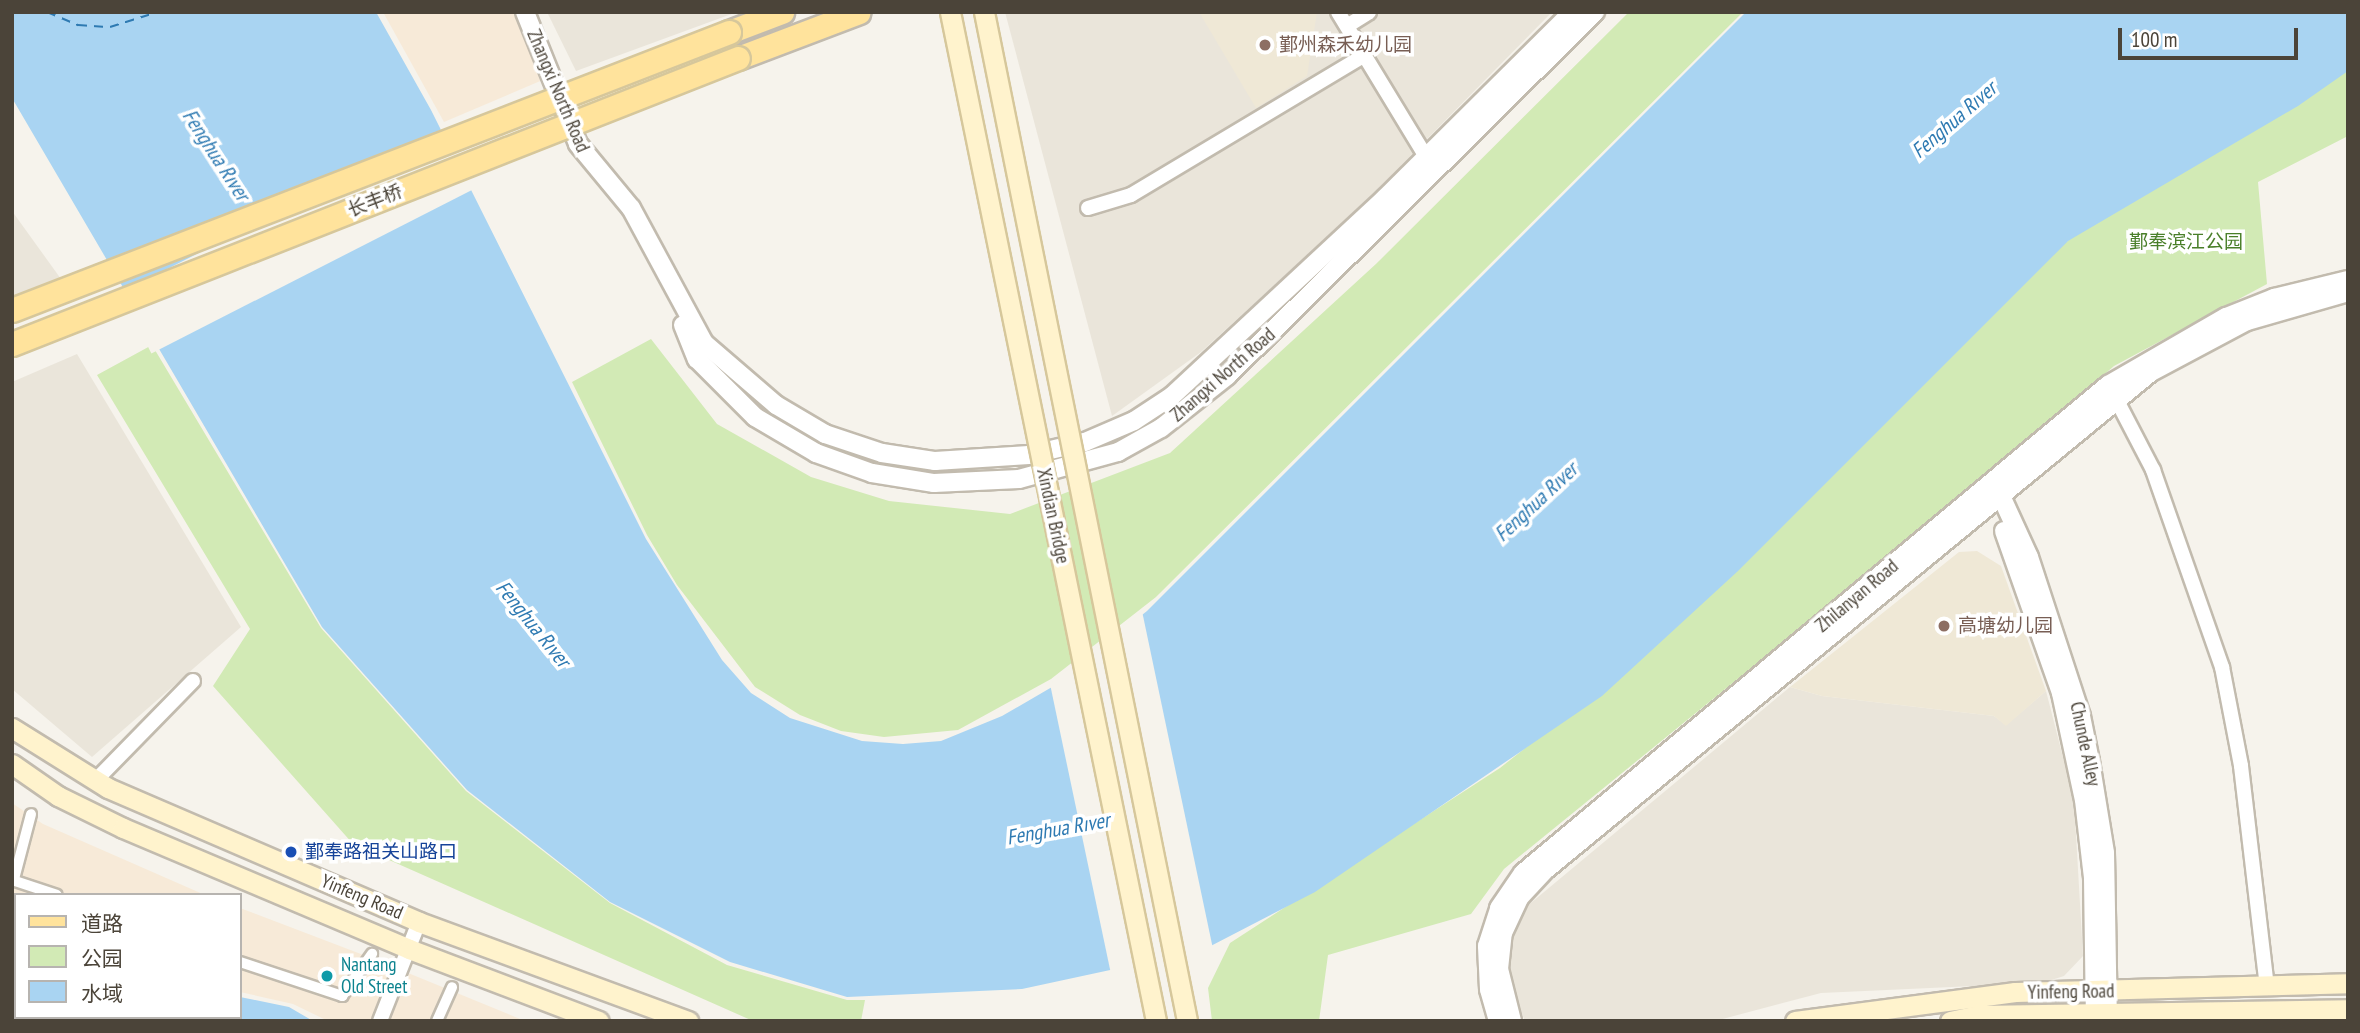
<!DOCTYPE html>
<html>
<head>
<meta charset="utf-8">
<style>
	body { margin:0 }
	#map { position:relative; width:2360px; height:1033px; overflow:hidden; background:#f6f3ec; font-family:"PT Sans Narrow","Noto Sans SC",sans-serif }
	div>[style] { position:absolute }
	.residential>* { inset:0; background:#eae5da }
	.commercial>* { inset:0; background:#f7ead8 }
	.education>* { inset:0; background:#efe8d6 }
	.green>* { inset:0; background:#d2eab5 }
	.water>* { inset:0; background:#a9d4f2 }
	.pier>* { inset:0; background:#f6f3ec; transform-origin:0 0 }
	.ferry>* { height:2px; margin-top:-1px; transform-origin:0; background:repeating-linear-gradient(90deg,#2e7ab2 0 9px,transparent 0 16px) }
	.roads { filter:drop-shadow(2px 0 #c2bbae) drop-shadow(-2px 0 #c2bbae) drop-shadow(0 2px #c2bbae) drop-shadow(0 -2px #c2bbae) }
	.pedestrian>* { height:10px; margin:-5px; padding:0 5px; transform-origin:5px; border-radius:5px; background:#fff }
	.minor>* { height:14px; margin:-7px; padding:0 7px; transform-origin:7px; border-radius:7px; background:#fff }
	.tertiary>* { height:18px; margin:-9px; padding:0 9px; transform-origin:9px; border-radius:9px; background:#fff }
	.secondary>* { height:19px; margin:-9.5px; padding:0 9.5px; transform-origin:9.5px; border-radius:9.5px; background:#fff3cd }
	.primary>* { height:23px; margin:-11.5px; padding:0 11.5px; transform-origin:11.5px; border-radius:11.5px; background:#ffe39c }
	.bridges { filter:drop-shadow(2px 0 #d6c79b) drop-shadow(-2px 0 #d6c79b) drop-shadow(0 2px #d6c79b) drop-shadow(0 -2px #d6c79b) }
	.secondary-bridge>* { height:19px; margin:-9.5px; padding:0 9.5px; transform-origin:9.5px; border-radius:9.5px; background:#fff3cd }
	.primary-bridge>* { height:23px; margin:-11.5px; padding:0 11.5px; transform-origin:11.5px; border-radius:11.5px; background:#ffe39c }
	.dots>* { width:19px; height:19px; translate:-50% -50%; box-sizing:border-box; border:4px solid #fff; border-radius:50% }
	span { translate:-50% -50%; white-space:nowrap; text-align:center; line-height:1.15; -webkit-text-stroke:7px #fff; paint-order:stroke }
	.education-label { font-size:19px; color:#785e54 }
	.left { translate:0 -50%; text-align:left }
	.street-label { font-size:19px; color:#4b4439 }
	.park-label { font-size:19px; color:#4a7f2a }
	.transit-label { font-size:19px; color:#164399 }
	.culture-label { font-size:19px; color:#0d838f }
	.water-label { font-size:21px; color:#2e7ab2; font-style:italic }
	.frame { position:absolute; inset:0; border:14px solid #4b4439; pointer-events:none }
	.legend { position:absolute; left:14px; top:893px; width:228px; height:126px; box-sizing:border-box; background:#fff; border:2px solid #b7b4b0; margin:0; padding:9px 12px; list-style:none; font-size:21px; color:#4b4439 }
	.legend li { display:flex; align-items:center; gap:14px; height:35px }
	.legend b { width:35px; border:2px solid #b7b4b0 }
	.scale { position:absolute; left:2118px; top:28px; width:180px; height:32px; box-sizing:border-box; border:4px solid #4b4439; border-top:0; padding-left:9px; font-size:21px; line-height:24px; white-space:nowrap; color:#4b4439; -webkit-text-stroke:5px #fff; paint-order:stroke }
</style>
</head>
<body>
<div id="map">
	<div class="residential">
		<div style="clip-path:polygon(547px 12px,737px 12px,576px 71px)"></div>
		<div style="clip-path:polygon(1005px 12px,1552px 12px,1362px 205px,1201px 352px,1112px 416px)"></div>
		<div style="clip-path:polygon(12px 211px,61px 279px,12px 297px)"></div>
		<div style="clip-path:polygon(77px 354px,241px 627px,92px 757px,12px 689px,12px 382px)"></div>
		<div style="clip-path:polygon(1790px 687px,1822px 696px,1994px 716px,2006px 725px,2046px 691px,2074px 800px,2083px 956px,2064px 976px,2042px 983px,1821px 993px,1715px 1021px,1525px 1021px,1510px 986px,1511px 943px,1526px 907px)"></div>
		<div style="clip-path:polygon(12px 978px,16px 1017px,135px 1021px,12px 1021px)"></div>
	</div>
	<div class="commercial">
		<div style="clip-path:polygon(383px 12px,516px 12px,545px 79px,444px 122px)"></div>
		<div style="clip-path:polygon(12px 803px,43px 824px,205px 895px,16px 895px,16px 930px,12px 929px)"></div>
		<div style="clip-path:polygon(240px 908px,374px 959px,525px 1021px,328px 1021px,293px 1004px,240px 992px)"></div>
	</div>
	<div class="education">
		<div style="clip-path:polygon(1199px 12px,1317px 12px,1307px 76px,1256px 108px)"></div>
		<div style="clip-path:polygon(1977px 551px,2001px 566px,2046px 691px,2006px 726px,1994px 716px,1822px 696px,1790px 687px,1959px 552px)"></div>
	</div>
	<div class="green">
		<div style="clip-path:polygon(1629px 12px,1743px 12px,1156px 597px,1051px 679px,958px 730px,884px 737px,841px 731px,800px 715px,755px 687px,677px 585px,647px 535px,572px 382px,651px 339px,717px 424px,811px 477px,889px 501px,1010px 514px,1170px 453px,1377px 263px)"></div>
		<div style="clip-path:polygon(2348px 57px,2348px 136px,2258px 182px,2267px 284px,2114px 366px,1981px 481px,1504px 869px,1471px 914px,1328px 955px,1319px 1021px,1212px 1021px,1208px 988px,1230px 943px,1500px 768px,1640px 657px,2019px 283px,2125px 191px)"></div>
		<div style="clip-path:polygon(152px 345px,321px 628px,466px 791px,610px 903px,727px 965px,847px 1000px,865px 1000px,861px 1021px,753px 1021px,353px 844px,213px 686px,250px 629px,97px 375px)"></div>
	</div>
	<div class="water">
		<div style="clip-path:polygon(12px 12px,376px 12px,431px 110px,646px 539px,722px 660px,751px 693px,790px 718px,862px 741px,903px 744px,941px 741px,1002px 716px,1052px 687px,1147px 611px,1746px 12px,2348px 12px,2348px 71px,2298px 106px,2068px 241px,1738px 571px,1602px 696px,1315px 892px,1203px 950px,1022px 989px,847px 997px,730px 962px,610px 902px,467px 790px,322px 627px,12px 98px)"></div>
		<div style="clip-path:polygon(240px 997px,289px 1007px,313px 1021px,136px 1017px,240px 1017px)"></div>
	</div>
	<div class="pier">
		<div style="left:444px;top:128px;width:68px;height:363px;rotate:63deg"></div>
		<div style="clip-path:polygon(1142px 611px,1213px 949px,1111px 974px,1050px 684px)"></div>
	</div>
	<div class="ferry">
		<div style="left:47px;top:12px;width:34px;rotate:23deg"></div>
		<div style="left:78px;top:25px;width:32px;rotate:4deg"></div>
		<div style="left:110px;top:27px;width:50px;rotate:-17.4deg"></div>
	</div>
	<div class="roads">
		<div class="pedestrian">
			<div style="left:14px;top:879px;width:67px;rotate:-75.3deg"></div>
			<div style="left:12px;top:880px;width:47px;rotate:18.4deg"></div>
			<div style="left:240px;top:962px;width:108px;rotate:18.4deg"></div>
			<div style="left:342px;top:996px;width:52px;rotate:-54.5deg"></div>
			<div style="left:437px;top:1021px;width:37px;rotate:-66deg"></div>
		</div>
		<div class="minor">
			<div style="left:1338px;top:12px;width:170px;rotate:58.7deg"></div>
			<div style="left:1347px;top:26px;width:26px;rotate:-32deg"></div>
			<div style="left:1088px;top:208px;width:45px;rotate:-16.8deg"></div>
			<div style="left:1131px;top:195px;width:273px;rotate:-30.9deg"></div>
			<div style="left:2113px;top:393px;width:87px;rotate:62.5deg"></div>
			<div style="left:2153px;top:470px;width:209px;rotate:70.7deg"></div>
			<div style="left:2222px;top:667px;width:101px;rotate:79.1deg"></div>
			<div style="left:2241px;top:766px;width:222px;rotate:83.3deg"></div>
			<div style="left:95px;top:781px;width:140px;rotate:-45.6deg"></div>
			<div style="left:380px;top:1021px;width:106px;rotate:-68.5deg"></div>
		</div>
		<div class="tertiary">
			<div style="left:525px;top:12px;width:142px;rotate:68.1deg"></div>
			<div style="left:578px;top:144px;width:83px;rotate:50.4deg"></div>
			<div style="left:631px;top:208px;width:153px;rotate:61.6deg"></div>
			<div style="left:704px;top:343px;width:95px;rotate:40.7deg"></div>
			<div style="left:776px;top:405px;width:57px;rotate:30.6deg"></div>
			<div style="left:825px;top:434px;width:60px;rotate:18.4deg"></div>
			<div style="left:882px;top:453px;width:54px;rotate:8.6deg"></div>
			<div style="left:935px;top:461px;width:94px;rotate:-3.7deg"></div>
			<div style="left:1029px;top:455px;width:57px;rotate:-13.1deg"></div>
			<div style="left:1085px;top:442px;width:53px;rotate:-23.2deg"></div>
			<div style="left:1134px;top:421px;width:45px;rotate:-33.3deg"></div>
			<div style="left:1172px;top:396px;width:291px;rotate:-42.9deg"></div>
			<div style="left:1385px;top:198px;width:264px;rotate:-44.8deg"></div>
			<div style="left:683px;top:325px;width:37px;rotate:68deg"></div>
			<div style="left:697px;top:359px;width:82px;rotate:45deg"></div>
			<div style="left:755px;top:417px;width:71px;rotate:30.5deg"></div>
			<div style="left:816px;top:453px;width:59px;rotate:19.7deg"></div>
			<div style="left:872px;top:473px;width:63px;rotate:9.2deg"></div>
			<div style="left:934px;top:483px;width:85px;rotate:-2.7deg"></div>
			<div style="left:1019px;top:479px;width:103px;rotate:-15.3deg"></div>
			<div style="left:1118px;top:452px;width:49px;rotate:-29.2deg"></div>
			<div style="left:1161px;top:428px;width:84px;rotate:-38.2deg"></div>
			<div style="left:1227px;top:376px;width:518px;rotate:-44.69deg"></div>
			<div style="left:1996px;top:485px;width:79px;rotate:65.4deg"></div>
			<div style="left:2029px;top:557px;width:167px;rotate:71.9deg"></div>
			<div style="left:2081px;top:716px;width:46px;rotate:78.7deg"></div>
			<div style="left:2090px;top:761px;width:93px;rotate:80.7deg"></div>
			<div style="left:2105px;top:853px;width:168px;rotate:89deg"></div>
			<div style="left:2004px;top:531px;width:172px;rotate:70.6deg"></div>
			<div style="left:2061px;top:693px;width:109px;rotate:77.9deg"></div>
			<div style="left:2084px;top:800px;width:79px;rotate:83.4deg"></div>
			<div style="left:2093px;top:878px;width:143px;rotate:89.2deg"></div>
			<div style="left:1498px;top:1021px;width:33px;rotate:-106deg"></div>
			<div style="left:1489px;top:989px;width:43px;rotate:-92.7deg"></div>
			<div style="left:1487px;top:946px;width:40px;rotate:-72deg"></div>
			<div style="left:1499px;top:908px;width:42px;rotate:-55.6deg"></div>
			<div style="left:1523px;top:873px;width:762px;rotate:-39.83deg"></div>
			<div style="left:2108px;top:385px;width:136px;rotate:-30deg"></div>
			<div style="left:2226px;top:317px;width:52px;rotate:-21.6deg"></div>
			<div style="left:2274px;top:298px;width:76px;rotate:-13.7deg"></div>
			<div style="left:1512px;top:1021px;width:54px;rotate:-104deg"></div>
			<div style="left:1499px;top:969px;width:36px;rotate:-84deg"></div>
			<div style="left:1503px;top:933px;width:38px;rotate:-65deg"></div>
			<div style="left:1519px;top:898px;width:37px;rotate:-47deg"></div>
			<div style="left:1544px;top:871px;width:786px;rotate:-39.42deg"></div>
			<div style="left:2151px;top:372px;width:109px;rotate:-28deg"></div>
			<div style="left:2247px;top:321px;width:105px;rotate:-16deg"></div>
		</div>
		<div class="secondary">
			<div style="left:12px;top:728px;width:113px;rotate:32deg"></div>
			<div style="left:108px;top:788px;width:339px;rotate:23.3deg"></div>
			<div style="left:419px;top:922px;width:287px;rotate:20.2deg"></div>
			<div style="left:12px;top:764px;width:56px;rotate:34.8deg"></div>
			<div style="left:58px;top:796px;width:72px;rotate:26.2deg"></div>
			<div style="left:123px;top:828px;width:311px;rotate:22.9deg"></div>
			<div style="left:409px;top:949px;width:203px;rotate:20.8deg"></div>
			<div style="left:1795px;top:1021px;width:222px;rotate:-7.5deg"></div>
			<div style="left:2015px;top:992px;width:333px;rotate:-1.5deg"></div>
			<div style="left:1950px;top:1021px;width:29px;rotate:-12deg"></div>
			<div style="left:1978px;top:1015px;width:370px;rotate:-0.9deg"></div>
		</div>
		<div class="primary">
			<div style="left:729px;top:32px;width:57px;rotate:-20.7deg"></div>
			<div style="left:738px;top:58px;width:129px;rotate:-20.8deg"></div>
		</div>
	</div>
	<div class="bridges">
		<div class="secondary-bridge">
			<div style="left:950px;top:12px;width:1030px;rotate:78.46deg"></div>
			<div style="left:984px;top:12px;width:1029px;rotate:78.62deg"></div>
		</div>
		<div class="primary-bridge">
			<div style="left:12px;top:310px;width:769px;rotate:-21.19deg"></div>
			<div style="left:12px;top:344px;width:780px;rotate:-21.5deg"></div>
		</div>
	</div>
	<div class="dots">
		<div style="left:1265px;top:45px;background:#8d6e63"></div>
		<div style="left:1944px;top:626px;background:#8d6e63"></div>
		<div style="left:291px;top:852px;background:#1a4fb4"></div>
		<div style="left:327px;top:976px;background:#0f9aa8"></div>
	</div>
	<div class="education-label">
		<span class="left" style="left:1279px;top:45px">鄞州森禾幼儿园</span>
		<span class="left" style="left:1958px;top:626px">高塘幼儿园</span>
	</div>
	<div class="street-label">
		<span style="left:558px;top:91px;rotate:67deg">Zhangxi North Road</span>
		<span style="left:375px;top:201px;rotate:-21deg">长丰桥</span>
		<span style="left:1223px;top:375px;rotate:-41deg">Zhangxi North Road</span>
		<span style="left:1053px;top:516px;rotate:78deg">Xindian Bridge</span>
		<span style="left:1857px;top:596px;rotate:-40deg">Zhilanyan Road</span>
		<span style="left:2085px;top:744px;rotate:78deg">Chunde Alley</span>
		<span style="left:362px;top:897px;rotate:23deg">Yinfeng Road</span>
		<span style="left:2071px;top:992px;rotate:-1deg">Yinfeng Road</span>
	</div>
	<div class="park-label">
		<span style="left:2186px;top:242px">鄞奉滨江公园</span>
	</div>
	<div class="transit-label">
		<span class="left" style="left:305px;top:852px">鄞奉路祖关山路口</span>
	</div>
	<div class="culture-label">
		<span class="left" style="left:341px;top:976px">Nantang<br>Old Street</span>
	</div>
	<div class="water-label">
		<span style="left:1954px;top:120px;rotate:-41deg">Fenghua Rıver</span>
		<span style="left:216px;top:155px;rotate:57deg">Fenghua Rıver</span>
		<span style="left:1536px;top:502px;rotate:-43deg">Fenghua Rıver</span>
		<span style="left:533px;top:624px;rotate:51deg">Fenghua Rıver</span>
		<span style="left:1058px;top:829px;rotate:-10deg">Fenghua Rıver</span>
	</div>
	<div class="frame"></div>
	<ul class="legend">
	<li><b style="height:9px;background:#ffe39c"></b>道路</li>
	<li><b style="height:19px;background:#d2eab5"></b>公园</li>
	<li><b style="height:19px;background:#a9d4f2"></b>水域</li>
	</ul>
	<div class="scale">100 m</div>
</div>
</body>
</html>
